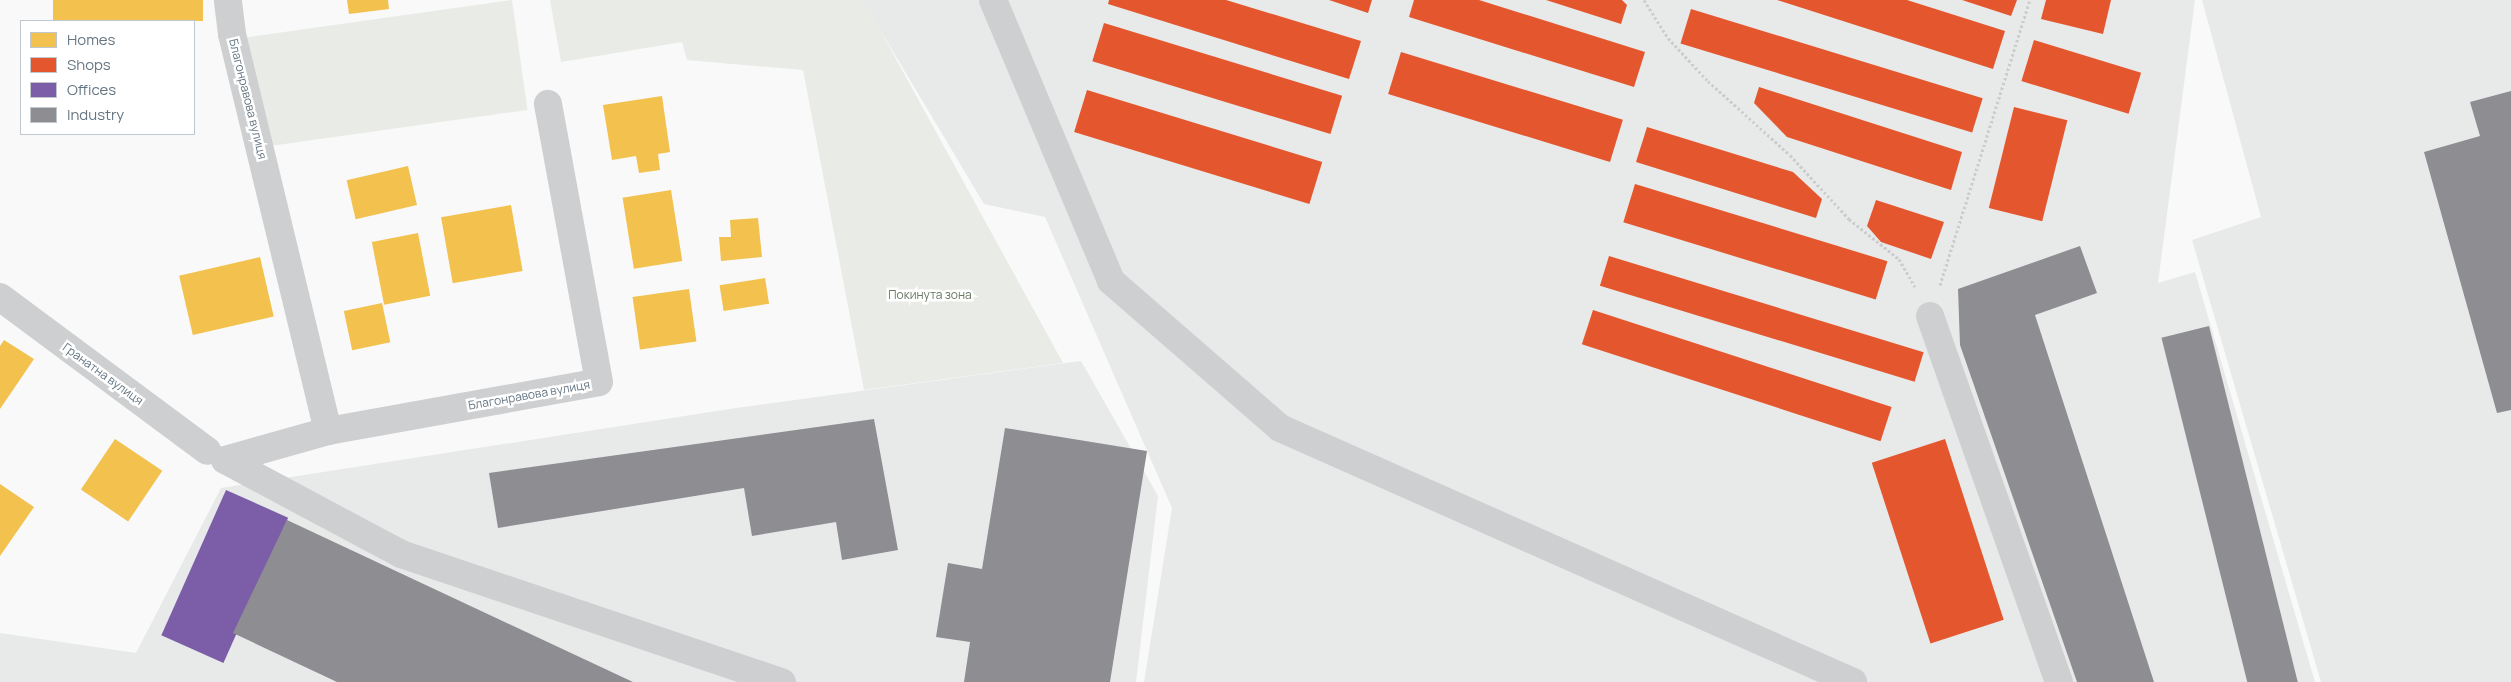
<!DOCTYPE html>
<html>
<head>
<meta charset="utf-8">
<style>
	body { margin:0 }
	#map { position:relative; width:2511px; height:682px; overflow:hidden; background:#f9f9f9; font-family:Manrope,sans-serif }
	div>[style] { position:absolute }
	.built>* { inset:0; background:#e8e9e9 }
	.green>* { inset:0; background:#e8ebe6; transform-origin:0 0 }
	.homes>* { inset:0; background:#f2c14e; transform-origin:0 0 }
	.shops>* { inset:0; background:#e4572e; transform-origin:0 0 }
	.offices>* { inset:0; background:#7b5ea7; transform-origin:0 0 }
	.industry>* { inset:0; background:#8d8d92; transform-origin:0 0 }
	.path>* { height:3px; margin-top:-1.5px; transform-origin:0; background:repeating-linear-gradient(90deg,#cbcccd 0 2.5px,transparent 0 5px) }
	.minor>* { height:28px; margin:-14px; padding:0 14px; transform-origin:14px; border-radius:14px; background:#cecfd0 }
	span { translate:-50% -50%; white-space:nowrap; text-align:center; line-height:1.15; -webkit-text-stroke:5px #fff; paint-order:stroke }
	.street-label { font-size:12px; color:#657683 }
	.park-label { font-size:12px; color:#687a64 }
	.legend { position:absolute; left:20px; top:20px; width:175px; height:115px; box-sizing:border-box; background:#fff; border:1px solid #c1c8cd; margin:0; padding:6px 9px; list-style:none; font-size:15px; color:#657683 }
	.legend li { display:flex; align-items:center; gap:10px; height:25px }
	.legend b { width:25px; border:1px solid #c1c8cd }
</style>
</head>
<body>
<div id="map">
	<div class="built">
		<div style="clip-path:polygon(857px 0,2195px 0,2158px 283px,2195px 272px,2315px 682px,1144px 682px,1172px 508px,1045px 217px,984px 204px,867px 8px)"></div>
		<div style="clip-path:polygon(2202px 0,2511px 0,2511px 682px,2321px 682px,2192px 240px,2261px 217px)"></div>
		<div style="clip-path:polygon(1081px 361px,1158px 496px,1136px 682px,0 682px,0 633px,136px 653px,221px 488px,736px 408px)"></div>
	</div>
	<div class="green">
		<div style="left:512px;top:0;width:111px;height:269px;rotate:82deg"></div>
		<div style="clip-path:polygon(550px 0,859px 0,868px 8px,1063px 363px,864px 390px,803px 70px,687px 60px,682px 42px,561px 62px)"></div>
	</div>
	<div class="homes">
		<div style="left:53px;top:0;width:150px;height:21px"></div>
		<div style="clip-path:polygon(347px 0,388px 0,389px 9px,349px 14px)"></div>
		<div style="clip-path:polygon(662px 96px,670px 152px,658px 154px,660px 170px,639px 173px,636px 156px,612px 160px,603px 105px)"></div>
		<div style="left:408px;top:166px;width:40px;height:63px;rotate:77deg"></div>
		<div style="left:671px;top:190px;width:72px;height:49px;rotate:81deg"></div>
		<div style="left:511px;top:205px;width:67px;height:71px;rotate:80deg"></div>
		<div style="clip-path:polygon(758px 218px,762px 257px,721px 261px,719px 237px,731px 237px,730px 220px)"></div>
		<div style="left:418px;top:233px;width:64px;height:47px;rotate:79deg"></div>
		<div style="left:260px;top:257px;width:61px;height:83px;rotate:77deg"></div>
		<div style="left:765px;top:278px;width:26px;height:46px;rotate:81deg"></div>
		<div style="left:689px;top:289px;width:53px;height:57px;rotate:82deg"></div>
		<div style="left:382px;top:303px;width:40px;height:39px;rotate:78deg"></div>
		<div style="clip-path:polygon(4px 340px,34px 359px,0 409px,0 346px)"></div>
		<div style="left:115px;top:439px;width:57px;height:61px;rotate:34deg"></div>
		<div style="clip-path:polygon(0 484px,34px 507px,0 556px)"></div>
	</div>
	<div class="shops">
		<div style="clip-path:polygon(1109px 0,1226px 0,1361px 41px,1349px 79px,1108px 4px)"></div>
		<div style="clip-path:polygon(1329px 0,1372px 0,1368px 13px)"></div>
		<div style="clip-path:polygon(1414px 0,1479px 0,1645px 52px,1634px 87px,1409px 17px)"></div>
		<div style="clip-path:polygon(1546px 0,1622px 0,1627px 5px,1621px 24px)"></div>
		<div style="clip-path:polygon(1777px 0,1907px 0,2005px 31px,1993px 69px)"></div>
		<div style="clip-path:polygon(1962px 0,2017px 0,2011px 16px)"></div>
		<div style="clip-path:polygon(2046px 0,2111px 0,2103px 34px,2041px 19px)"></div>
		<div style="left:1691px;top:9px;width:305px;height:36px;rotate:17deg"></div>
		<div style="left:1104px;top:23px;width:249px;height:40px;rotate:17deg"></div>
		<div style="left:2034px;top:40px;width:112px;height:43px;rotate:17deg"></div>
		<div style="left:1401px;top:52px;width:232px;height:44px;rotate:17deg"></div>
		<div style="clip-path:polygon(1759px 87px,1962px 152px,1951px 190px,1787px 137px,1754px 103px)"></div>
		<div style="left:1087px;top:90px;width:246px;height:44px;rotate:17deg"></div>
		<div style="left:2014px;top:107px;width:55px;height:104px;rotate:14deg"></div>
		<div style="clip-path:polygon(1647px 127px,1793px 172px,1822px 199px,1816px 218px,1636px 162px)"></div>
		<div style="left:1635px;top:184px;width:264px;height:40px;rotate:17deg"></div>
		<div style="clip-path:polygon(1876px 200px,1944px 222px,1931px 259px,1881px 242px,1867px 226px)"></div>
		<div style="left:1609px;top:256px;width:329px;height:31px;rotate:17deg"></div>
		<div style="left:1593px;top:310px;width:314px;height:36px;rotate:18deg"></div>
		<div style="left:1945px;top:439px;width:190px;height:77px;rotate:72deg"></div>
	</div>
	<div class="offices">
		<div style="left:226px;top:490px;width:68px;height:159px;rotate:24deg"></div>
	</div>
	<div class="industry">
		<div style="clip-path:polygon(2511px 91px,2511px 410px,2497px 413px,2424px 152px,2480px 136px,2470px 102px)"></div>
		<div style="clip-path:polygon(2080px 246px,2097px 293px,2035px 315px,2154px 682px,2077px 682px,1960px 345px,1958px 289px)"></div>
		<div style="left:2209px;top:326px;width:368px;height:49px;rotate:76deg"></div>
		<div style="clip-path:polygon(874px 419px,898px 550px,842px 560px,836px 522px,752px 536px,744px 488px,498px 528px,489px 473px)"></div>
		<div style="clip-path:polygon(1005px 428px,1147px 451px,1110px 682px,964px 682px,970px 642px,936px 637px,948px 563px,982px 569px)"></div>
		<div style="clip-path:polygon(287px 520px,633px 682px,337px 682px,233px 633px)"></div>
	</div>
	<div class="path">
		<div style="left:1644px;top:0;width:45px;rotate:57.7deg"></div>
		<div style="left:1668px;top:38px;width:59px;rotate:47.1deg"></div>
		<div style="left:1708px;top:81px;width:110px;rotate:42.1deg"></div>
		<div style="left:1790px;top:155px;width:87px;rotate:47.3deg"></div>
		<div style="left:1849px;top:219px;width:64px;rotate:38.7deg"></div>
		<div style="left:1899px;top:259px;width:32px;rotate:60deg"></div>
		<div style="left:1940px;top:285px;width:299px;rotate:-72.5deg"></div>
	</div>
	<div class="minor">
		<div style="left:993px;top:0;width:305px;rotate:67.2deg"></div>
		<div style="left:1111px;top:281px;width:224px;rotate:41deg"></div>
		<div style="left:1280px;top:428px;width:627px;rotate:23.91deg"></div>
		<div style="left:0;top:297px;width:258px;rotate:36.6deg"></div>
		<div style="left:1930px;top:316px;width:388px;rotate:70.6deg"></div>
		<div style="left:328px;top:431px;width:275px;rotate:-10.2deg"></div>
		<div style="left:599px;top:382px;width:283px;rotate:-100.4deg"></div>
		<div style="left:225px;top:460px;width:200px;rotate:28.1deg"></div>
		<div style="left:401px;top:554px;width:402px;rotate:18.6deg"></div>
		<div style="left:225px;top:460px;width:107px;rotate:-15.7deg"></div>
		<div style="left:328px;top:431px;width:408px;rotate:-103.6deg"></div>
		<div style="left:232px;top:34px;width:34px;rotate:-97deg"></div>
	</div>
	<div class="street-label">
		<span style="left:248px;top:99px;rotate:76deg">Благонравова вулиця</span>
		<span style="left:103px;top:374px;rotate:36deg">Гранатна вулиця</span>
		<span style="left:529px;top:395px;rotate:-10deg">Благонравова вулиця</span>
	</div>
	<div class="park-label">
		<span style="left:930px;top:295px">Покинута зона</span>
	</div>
	<ul class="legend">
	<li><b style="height:14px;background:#f2c14e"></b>Homes</li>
	<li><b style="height:14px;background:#e4572e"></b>Shops</li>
	<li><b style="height:14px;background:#7b5ea7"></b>Offices</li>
	<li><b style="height:14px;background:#8d8d92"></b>Industry</li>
	</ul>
</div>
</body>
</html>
